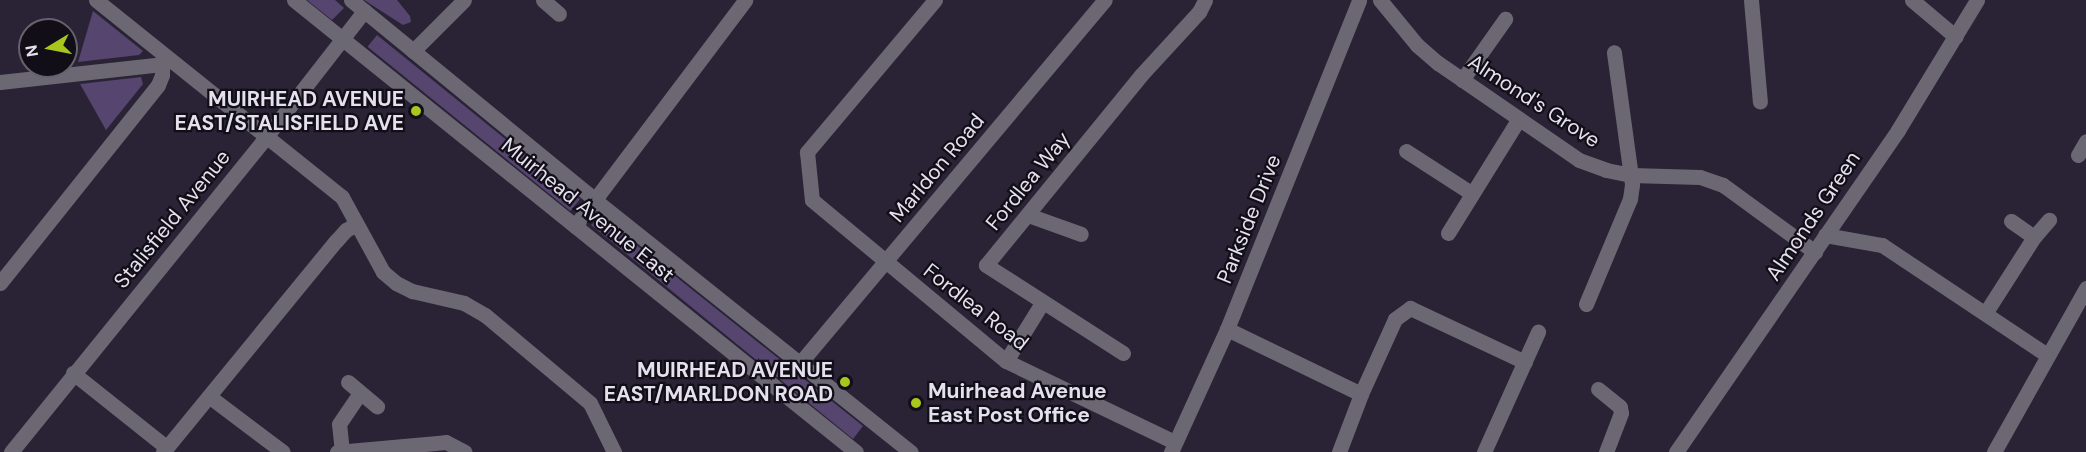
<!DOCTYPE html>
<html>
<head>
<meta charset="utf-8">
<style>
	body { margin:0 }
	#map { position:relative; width:2086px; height:452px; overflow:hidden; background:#2a2336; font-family:"DM Sans",sans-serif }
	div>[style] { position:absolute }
	.green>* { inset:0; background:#55456f; transform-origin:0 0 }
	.minor>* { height:15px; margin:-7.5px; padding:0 7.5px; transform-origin:7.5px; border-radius:7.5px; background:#6c6873 }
	.dots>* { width:16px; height:16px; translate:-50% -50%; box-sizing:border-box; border:3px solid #110e17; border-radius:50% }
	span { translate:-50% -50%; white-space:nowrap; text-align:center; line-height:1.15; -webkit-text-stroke:4.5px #110e17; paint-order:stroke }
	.poi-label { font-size:21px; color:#e4e0ed; font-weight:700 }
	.right { translate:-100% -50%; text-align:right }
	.left { translate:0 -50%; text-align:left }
	.street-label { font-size:21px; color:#e4e0ed }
	.north { position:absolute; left:18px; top:18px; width:60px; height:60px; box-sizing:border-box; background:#110e17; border:2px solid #65626d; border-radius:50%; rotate:260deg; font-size:16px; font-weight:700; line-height:24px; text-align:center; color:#e4e0ed }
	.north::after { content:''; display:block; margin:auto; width:21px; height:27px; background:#a8c71c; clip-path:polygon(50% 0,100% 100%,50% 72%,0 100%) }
</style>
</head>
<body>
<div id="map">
	<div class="green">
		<div style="clip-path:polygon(307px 0,335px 0,344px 8px,332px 20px)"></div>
		<div style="clip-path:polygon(364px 0,397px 0,410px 16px,411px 22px,403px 25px)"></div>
		<div style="clip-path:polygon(93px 11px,143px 51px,139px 55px,78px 62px)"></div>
		<div style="left:377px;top:35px;width:261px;height:15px;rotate:39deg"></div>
		<div style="clip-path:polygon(141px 77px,143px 84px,106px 130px,80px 84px)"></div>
		<div style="clip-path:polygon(600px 216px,863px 426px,853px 439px,591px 225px)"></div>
	</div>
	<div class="minor">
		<div style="left:96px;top:0;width:315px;rotate:38.7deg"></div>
		<div style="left:342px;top:197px;width:85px;rotate:61.3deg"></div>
		<div style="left:383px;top:272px;width:17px;rotate:40deg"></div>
		<div style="left:396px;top:283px;width:18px;rotate:27deg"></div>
		<div style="left:412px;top:291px;width:53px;rotate:13deg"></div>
		<div style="left:464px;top:303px;width:24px;rotate:30deg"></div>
		<div style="left:485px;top:315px;width:137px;rotate:40deg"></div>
		<div style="left:590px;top:403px;width:55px;rotate:63.9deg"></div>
		<div style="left:294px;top:0;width:721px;rotate:38.81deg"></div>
		<div style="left:351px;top:0;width:315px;rotate:39.3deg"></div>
		<div style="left:595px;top:200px;width:404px;rotate:38.6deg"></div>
		<div style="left:543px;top:0;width:21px;rotate:41deg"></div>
		<div style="left:935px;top:0;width:199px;rotate:130.1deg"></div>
		<div style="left:807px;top:152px;width:48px;rotate:84.1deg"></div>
		<div style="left:812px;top:200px;width:252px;rotate:39.7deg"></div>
		<div style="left:1006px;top:361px;width:187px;rotate:25.7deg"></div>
		<div style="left:1380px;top:0;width:58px;rotate:50.6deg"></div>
		<div style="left:1417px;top:45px;width:28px;rotate:41deg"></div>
		<div style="left:1438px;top:63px;width:171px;rotate:34.5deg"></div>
		<div style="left:1579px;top:160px;width:29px;rotate:20deg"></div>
		<div style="left:1606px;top:170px;width:25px;rotate:11deg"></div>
		<div style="left:1631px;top:175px;width:69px;rotate:1.7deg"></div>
		<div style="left:1700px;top:177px;width:24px;rotate:19deg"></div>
		<div style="left:1723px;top:185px;width:114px;rotate:36.1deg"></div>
		<div style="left:1751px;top:0;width:102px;rotate:85deg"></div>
		<div style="left:1912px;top:0;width:57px;rotate:40.1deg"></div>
		<div style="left:413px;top:51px;width:72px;rotate:-45deg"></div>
		<div style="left:1462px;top:80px;width:75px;rotate:-54.8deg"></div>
		<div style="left:0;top:82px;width:163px;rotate:-6.3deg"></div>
		<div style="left:162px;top:64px;width:8px;rotate:-23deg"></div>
		<div style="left:1406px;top:151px;width:77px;rotate:32.9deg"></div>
		<div style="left:2078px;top:155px;width:16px;rotate:-60deg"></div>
		<div style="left:1028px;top:215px;width:56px;rotate:19.7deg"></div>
		<div style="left:2011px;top:221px;width:28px;rotate:35deg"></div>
		<div style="left:575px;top:226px;width:283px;rotate:-53deg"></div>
		<div style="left:1448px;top:233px;width:133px;rotate:-58.2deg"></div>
		<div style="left:1825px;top:235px;width:58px;rotate:10deg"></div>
		<div style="left:1882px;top:245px;width:198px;rotate:33.7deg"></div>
		<div style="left:0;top:283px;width:253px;rotate:-51.4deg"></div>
		<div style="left:158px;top:85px;width:11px;rotate:-68deg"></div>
		<div style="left:162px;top:75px;width:11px;rotate:-90deg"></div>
		<div style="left:1586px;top:304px;width:114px;rotate:-67.3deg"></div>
		<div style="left:1630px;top:199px;width:15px;rotate:-82deg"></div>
		<div style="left:1632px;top:184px;width:133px;rotate:-97.8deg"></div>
		<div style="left:1986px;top:312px;width:89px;rotate:-57.4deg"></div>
		<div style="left:2034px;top:237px;width:23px;rotate:-49deg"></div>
		<div style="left:1227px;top:329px;width:149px;rotate:25.9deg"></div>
		<div style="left:1123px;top:353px;width:163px;rotate:-147.3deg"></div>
		<div style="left:986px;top:265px;width:245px;rotate:-50.8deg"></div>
		<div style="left:1141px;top:75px;width:86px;rotate:-47.4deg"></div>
		<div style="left:1199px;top:12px;width:13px;rotate:-63deg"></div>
		<div style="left:1006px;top:361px;width:68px;rotate:-58.2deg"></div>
		<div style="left:800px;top:363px;width:474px;rotate:-50deg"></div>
		<div style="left:73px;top:373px;width:119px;rotate:38.5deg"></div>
		<div style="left:348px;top:382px;width:38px;rotate:40deg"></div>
		<div style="left:1598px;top:389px;width:28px;rotate:39deg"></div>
		<div style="left:1620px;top:407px;width:6px;rotate:81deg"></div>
		<div style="left:1621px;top:413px;width:42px;rotate:111deg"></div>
		<div style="left:210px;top:397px;width:91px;rotate:37deg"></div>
		<div style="left:11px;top:452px;width:405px;rotate:-51deg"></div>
		<div style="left:266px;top:137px;width:160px;rotate:-52.1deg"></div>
		<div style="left:163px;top:452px;width:273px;rotate:-50.7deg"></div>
		<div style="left:336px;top:241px;width:15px;rotate:-48deg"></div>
		<div style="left:346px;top:230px;width:12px;rotate:-31deg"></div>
		<div style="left:337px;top:452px;width:109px;rotate:-5.2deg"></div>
		<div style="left:446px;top:442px;width:21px;rotate:28deg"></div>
		<div style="left:342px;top:452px;width:28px;rotate:-96deg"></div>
		<div style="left:339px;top:424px;width:37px;rotate:-56deg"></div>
		<div style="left:1171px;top:452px;width:135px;rotate:-65.5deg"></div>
		<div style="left:1227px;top:329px;width:354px;rotate:-68.1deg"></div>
		<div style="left:1339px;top:452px;width:62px;rotate:-69.2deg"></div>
		<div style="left:1361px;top:394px;width:82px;rotate:-65.6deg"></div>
		<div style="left:1395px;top:319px;width:19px;rotate:-36deg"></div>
		<div style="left:1410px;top:308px;width:127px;rotate:25.2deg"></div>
		<div style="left:1484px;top:452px;width:132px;rotate:-65.8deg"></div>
		<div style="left:1676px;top:452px;width:391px;rotate:-55.4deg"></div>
		<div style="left:1898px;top:130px;width:152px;rotate:-58.7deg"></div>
		<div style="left:1994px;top:452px;width:188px;rotate:-60.7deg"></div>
	</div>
	<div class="dots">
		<div style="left:416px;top:111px;background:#a8c71c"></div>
		<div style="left:845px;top:382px;background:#a8c71c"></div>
		<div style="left:916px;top:403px;background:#a8c71c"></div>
	</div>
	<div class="poi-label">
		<span class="right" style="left:404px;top:111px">MUIRHEAD AVENUE<br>EAST/STALISFIELD AVE</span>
		<span class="right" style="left:833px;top:382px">MUIRHEAD AVENUE<br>EAST/MARLDON ROAD</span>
		<span class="left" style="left:928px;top:403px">Muirhead Avenue<br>East Post Office</span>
	</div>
	<div class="street-label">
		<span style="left:1534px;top:101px;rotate:33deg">Almond's Grove</span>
		<span style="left:937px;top:168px;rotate:-50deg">Marldon Road</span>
		<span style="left:1028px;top:181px;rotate:-51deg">Fordlea Way</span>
		<span style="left:588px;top:210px;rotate:39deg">Muirhead Avenue East</span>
		<span style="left:1813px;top:216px;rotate:-56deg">Almonds Green</span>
		<span style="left:172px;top:219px;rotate:-51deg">Stalisfield Avenue</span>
		<span style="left:1249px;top:219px;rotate:-68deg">Parkside Drive</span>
		<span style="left:976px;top:307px;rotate:38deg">Fordlea Road</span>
	</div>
	<div class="north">N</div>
</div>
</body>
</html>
